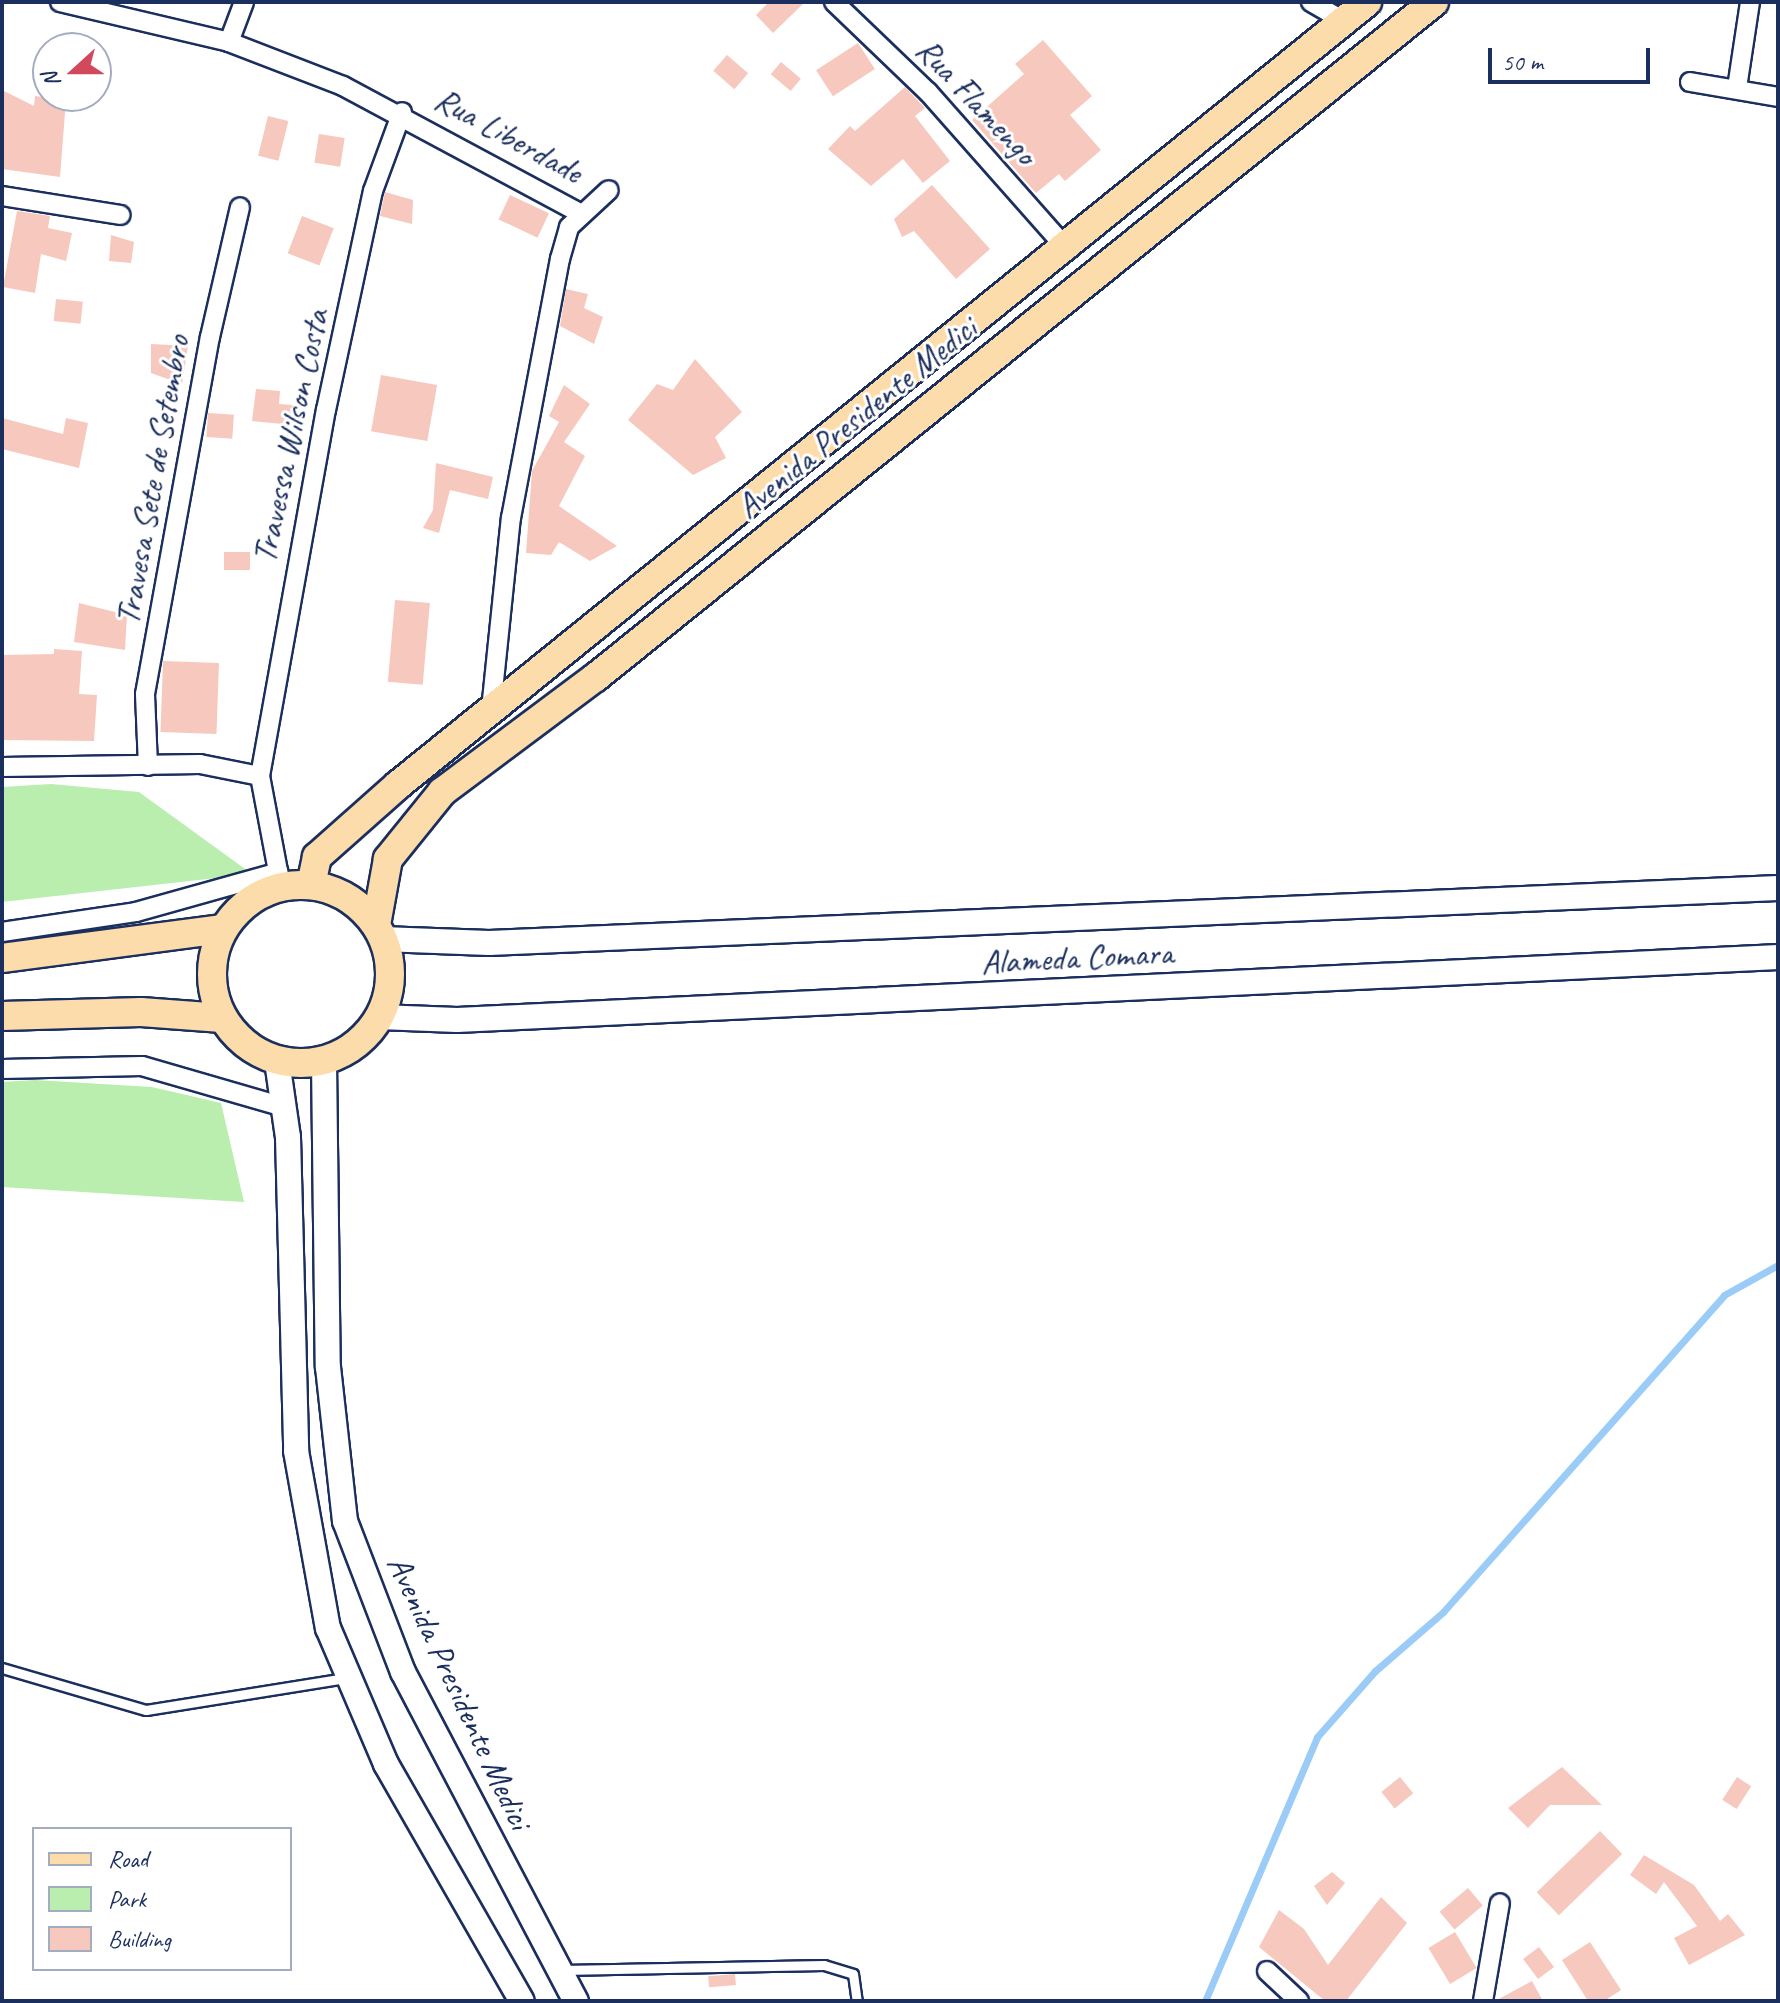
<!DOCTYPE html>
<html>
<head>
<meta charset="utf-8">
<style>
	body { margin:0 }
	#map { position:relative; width:1780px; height:2003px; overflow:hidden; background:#fff; font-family:Caveat,sans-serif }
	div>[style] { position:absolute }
	.green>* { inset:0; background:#baeeaf }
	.stream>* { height:7px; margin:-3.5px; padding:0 3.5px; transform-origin:3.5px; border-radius:3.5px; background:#9bccf7 }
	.building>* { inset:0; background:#f7c8be; transform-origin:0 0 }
	.roads { filter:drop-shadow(2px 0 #1b2f5e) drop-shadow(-2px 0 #1b2f5e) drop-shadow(0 2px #1b2f5e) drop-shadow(0 -2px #1b2f5e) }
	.lane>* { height:9px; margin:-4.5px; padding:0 4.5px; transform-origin:4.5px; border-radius:4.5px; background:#fff }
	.street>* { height:18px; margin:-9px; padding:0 9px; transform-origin:9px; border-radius:9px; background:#fff }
	.secondary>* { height:24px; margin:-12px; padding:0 12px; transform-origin:12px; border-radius:12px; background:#fff }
	.primary>* { height:28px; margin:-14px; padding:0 14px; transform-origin:14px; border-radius:14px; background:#fddcac }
	.primary>.ring { margin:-14px; padding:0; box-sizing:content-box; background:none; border:28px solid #fddcac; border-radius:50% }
	span { translate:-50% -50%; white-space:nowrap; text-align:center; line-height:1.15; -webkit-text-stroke:6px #fff; paint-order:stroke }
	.street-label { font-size:34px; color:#1b2f5e }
	.frame { position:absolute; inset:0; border:4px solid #1b2f5e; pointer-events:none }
	.legend { position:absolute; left:32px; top:1827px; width:260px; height:144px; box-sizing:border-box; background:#fff; border:2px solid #a4acbf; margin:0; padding:10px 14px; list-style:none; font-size:24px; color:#1b2f5e }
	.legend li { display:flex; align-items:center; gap:16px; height:40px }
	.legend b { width:40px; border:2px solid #a4acbf }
	.north { position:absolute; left:32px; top:32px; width:80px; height:80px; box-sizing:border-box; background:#fff; border:2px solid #a4acbf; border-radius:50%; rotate:249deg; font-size:22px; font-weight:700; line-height:32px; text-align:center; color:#1b2f5e }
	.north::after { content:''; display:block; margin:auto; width:28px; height:36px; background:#d1495b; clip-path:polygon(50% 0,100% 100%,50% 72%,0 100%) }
	.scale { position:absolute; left:1488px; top:48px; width:162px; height:36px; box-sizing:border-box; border:4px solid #1b2f5e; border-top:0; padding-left:10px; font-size:24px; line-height:28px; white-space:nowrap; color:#1b2f5e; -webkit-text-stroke:6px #fff; paint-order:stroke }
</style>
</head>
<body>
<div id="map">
	<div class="green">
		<div style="clip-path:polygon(51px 784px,139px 792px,252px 874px,2px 902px,2px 787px)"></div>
		<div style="clip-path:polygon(35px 1080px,152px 1087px,221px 1103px,244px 1202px,2px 1187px,2px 1082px)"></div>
	</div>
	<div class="stream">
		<div style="left:1205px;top:2001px;width:287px;rotate:-67deg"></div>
		<div style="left:1317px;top:1737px;width:88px;rotate:-48.7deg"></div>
		<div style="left:1375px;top:1671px;width:90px;rotate:-40.9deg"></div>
		<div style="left:1443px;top:1612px;width:424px;rotate:-48.4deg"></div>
		<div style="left:1724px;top:1295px;width:62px;rotate:-29.1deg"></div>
	</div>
	<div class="building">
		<div style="clip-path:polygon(769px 2px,805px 2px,773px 33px,756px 15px)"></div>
		<div style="clip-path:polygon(1043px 40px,1092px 96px,1070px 115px,1101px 150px,1065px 181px,1059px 174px,1036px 193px,972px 120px,1024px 74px,1015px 64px)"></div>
		<div style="left:858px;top:43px;width:31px;height:50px;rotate:57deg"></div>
		<div style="left:727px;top:55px;width:28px;height:21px;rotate:41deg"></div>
		<div style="left:781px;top:62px;width:26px;height:16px;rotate:40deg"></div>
		<div style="clip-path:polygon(905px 87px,925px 108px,915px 116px,950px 161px,923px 183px,903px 159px,871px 186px,828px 149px,850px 126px,855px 131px)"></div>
		<div style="clip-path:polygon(2px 90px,34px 106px,35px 96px,66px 100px,60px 177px,2px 169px)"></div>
		<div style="left:268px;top:116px;width:21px;height:41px;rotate:14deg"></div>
		<div style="left:319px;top:134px;width:26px;height:29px;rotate:9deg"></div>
		<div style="clip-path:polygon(932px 185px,990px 249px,956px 279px,914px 231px,902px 237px,894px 219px)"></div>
		<div style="clip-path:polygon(385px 192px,413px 200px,412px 224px,380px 216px)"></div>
		<div style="left:510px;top:195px;width:43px;height:27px;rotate:25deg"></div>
		<div style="clip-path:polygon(17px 211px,50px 216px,48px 228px,72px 233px,66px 261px,41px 254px,35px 293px,3px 287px)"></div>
		<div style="left:302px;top:216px;width:34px;height:40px;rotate:21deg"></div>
		<div style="clip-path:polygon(111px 235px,134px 242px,131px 263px,109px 261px)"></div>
		<div style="clip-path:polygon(566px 289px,588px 294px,584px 308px,603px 317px,594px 344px,560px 326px)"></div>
		<div style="left:56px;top:299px;width:27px;height:22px;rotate:6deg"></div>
		<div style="clip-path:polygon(151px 344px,188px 346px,182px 384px,151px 373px)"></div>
		<div style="clip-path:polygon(695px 359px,742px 412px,715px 437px,726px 458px,693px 475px,628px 420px,657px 384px,673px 390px)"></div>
		<div style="left:381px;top:375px;width:57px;height:57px;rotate:10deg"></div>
		<div style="clip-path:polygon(564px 385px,590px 404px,564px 442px,585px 456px,559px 506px,617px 546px,590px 561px,559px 542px,551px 555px,526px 553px,532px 471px,559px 422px,549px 416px)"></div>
		<div style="clip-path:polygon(256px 389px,280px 391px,279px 404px,294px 405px,292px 425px,252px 421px)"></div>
		<div style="left:208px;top:413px;width:26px;height:24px;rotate:4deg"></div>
		<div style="clip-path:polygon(2px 418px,63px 434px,66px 418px,88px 423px,79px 468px,2px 449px)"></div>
		<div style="clip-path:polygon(436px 463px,493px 477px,488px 499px,450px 490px,439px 533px,423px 528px,433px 510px)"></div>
		<div style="left:224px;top:552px;width:26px;height:18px"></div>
		<div style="left:395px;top:600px;width:35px;height:82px;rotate:5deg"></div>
		<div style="clip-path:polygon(79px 603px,127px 615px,125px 650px,74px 642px)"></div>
		<div style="clip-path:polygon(54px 649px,82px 651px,79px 694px,97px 695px,94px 741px,2px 740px,2px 655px,54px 654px)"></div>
		<div style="left:163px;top:661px;width:56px;height:71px;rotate:2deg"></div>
		<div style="clip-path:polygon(1562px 1767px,1602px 1805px,1550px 1805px,1528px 1828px,1508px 1808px)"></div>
		<div style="left:1400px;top:1777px;width:21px;height:24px;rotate:51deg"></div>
		<div style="left:1737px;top:1777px;width:17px;height:27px;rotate:33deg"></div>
		<div style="left:1600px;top:1831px;width:32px;height:88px;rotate:46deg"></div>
		<div style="clip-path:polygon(1644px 1855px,1694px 1885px,1720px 1921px,1728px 1914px,1745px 1935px,1689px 1965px,1674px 1938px,1697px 1926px,1664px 1882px,1656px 1894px,1630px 1875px)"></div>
		<div style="clip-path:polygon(1332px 1872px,1345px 1883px,1327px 1905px,1314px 1886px)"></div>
		<div style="left:1468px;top:1888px;width:23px;height:37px;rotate:50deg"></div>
		<div style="clip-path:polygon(1381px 1897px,1407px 1923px,1346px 2001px,1325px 2001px,1259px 1947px,1279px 1910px,1304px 1929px,1328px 1965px)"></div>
		<div style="left:1455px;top:1932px;width:42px;height:31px;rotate:59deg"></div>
		<div style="clip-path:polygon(1590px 1942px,1621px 1990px,1604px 2001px,1588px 2001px,1562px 1960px)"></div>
		<div style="left:1539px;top:1947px;width:25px;height:20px;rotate:53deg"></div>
		<div style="left:735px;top:1974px;width:11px;height:27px;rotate:85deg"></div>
		<div style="clip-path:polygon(1532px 1981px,1543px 2001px,1495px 2001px)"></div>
	</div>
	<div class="roads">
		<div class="lane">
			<div style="left:2px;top:1668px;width:150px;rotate:16.3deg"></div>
			<div style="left:146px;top:1710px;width:202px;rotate:-9.1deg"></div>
			<div style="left:562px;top:1970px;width:262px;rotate:-1.1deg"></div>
			<div style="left:824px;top:1965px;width:30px;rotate:17deg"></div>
			<div style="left:853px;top:1974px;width:27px;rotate:82deg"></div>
		</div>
		<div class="street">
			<div style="left:60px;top:2px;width:174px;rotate:13.3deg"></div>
			<div style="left:229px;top:42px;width:122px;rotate:21.1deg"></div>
			<div style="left:343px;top:86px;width:271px;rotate:28.2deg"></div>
			<div style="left:834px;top:2px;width:130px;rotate:43.8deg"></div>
			<div style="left:928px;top:92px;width:211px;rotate:48.5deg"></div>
			<div style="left:1311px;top:2px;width:38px;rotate:30deg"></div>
			<div style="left:229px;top:42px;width:43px;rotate:-69.4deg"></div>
			<div style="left:1690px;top:82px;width:89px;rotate:9.7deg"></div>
			<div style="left:1737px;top:88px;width:87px;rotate:-81.4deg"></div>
			<div style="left:2px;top:196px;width:120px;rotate:9.1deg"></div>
			<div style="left:491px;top:710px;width:193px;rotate:-84.1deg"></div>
			<div style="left:511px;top:518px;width:264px;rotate:-79.3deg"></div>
			<div style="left:560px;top:259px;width:33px;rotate:-74deg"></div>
			<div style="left:569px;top:227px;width:54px;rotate:-42.8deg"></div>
			<div style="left:148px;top:766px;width:72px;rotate:-92.4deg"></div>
			<div style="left:145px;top:694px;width:363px;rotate:-79.7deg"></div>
			<div style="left:210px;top:337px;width:133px;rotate:-77deg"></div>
			<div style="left:2px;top:767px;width:198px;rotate:-0.9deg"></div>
			<div style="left:200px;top:764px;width:61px;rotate:11.3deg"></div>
			<div style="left:260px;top:776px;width:113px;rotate:79.3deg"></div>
			<div style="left:260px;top:776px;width:372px;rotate:-79.8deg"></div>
			<div style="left:326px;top:410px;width:224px;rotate:-77.9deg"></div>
			<div style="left:373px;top:191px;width:84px;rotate:-69.8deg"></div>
			<div style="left:2px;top:932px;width:135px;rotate:-8.5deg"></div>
			<div style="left:136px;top:912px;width:148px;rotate:-15.6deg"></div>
			<div style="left:2px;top:1069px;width:140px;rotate:-1.2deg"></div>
			<div style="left:142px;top:1066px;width:148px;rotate:16.1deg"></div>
			<div style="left:1267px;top:1971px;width:44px;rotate:43.2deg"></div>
			<div style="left:1483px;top:2001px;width:99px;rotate:-80.2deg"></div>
		</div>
		<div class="secondary">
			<div style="left:382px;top:939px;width:107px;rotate:2.1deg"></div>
			<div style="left:489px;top:943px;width:1290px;rotate:-2.44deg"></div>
			<div style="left:379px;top:1017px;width:78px;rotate:2.2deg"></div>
			<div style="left:457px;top:1020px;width:1323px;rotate:-2.73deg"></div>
			<div style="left:277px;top:1061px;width:77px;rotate:81.8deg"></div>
			<div style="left:288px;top:1137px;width:314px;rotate:88.5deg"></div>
			<div style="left:296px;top:1451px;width:180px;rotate:79.8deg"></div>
			<div style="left:328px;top:1628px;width:148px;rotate:66.9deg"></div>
			<div style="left:386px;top:1764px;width:273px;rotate:60.2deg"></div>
			<div style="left:324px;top:1061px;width:306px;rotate:89.3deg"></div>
			<div style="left:328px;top:1367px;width:155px;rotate:83.7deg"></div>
			<div style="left:345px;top:1521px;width:162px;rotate:69deg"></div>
			<div style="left:403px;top:1672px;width:372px;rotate:62.3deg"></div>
		</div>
		<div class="primary">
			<div style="left:311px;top:885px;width:29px;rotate:-78deg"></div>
			<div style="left:317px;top:857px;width:108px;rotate:-41.6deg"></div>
			<div style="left:398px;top:785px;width:1246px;rotate:-38.94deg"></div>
			<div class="ring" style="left:212px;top:885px;width:150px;height:150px"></div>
			<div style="left:376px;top:925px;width:67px;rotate:-79.7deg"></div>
			<div style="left:388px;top:859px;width:86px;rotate:-51.1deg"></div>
			<div style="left:442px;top:792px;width:192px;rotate:-36.8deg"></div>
			<div style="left:596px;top:677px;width:1076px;rotate:-38.85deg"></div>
			<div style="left:2px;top:958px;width:223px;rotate:-7.5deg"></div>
			<div style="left:2px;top:1016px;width:139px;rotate:-1.6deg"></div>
			<div style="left:141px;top:1012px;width:81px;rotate:4.2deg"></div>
		</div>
	</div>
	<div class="street-label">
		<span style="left:977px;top:101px;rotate:47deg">Rua Flamengo</span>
		<span style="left:509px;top:135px;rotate:29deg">Rua Liberdade</span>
		<span style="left:856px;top:417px;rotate:-39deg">Avenida Presidente Medici</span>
		<span style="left:290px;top:436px;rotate:-78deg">Travessa Wilson Costa</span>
		<span style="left:152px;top:480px;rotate:-80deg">Travesa Sete de Setembro</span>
		<span style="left:1077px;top:957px;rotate:-3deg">Alameda Comara</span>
		<span style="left:460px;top:1692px;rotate:65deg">Avenida Presidente Medici</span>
	</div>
	<div class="frame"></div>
	<ul class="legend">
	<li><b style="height:10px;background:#fddcac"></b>Road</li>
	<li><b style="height:22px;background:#baeeaf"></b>Park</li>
	<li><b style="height:22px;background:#f7c8be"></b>Building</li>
	</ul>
	<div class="north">N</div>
	<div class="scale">50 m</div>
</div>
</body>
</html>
